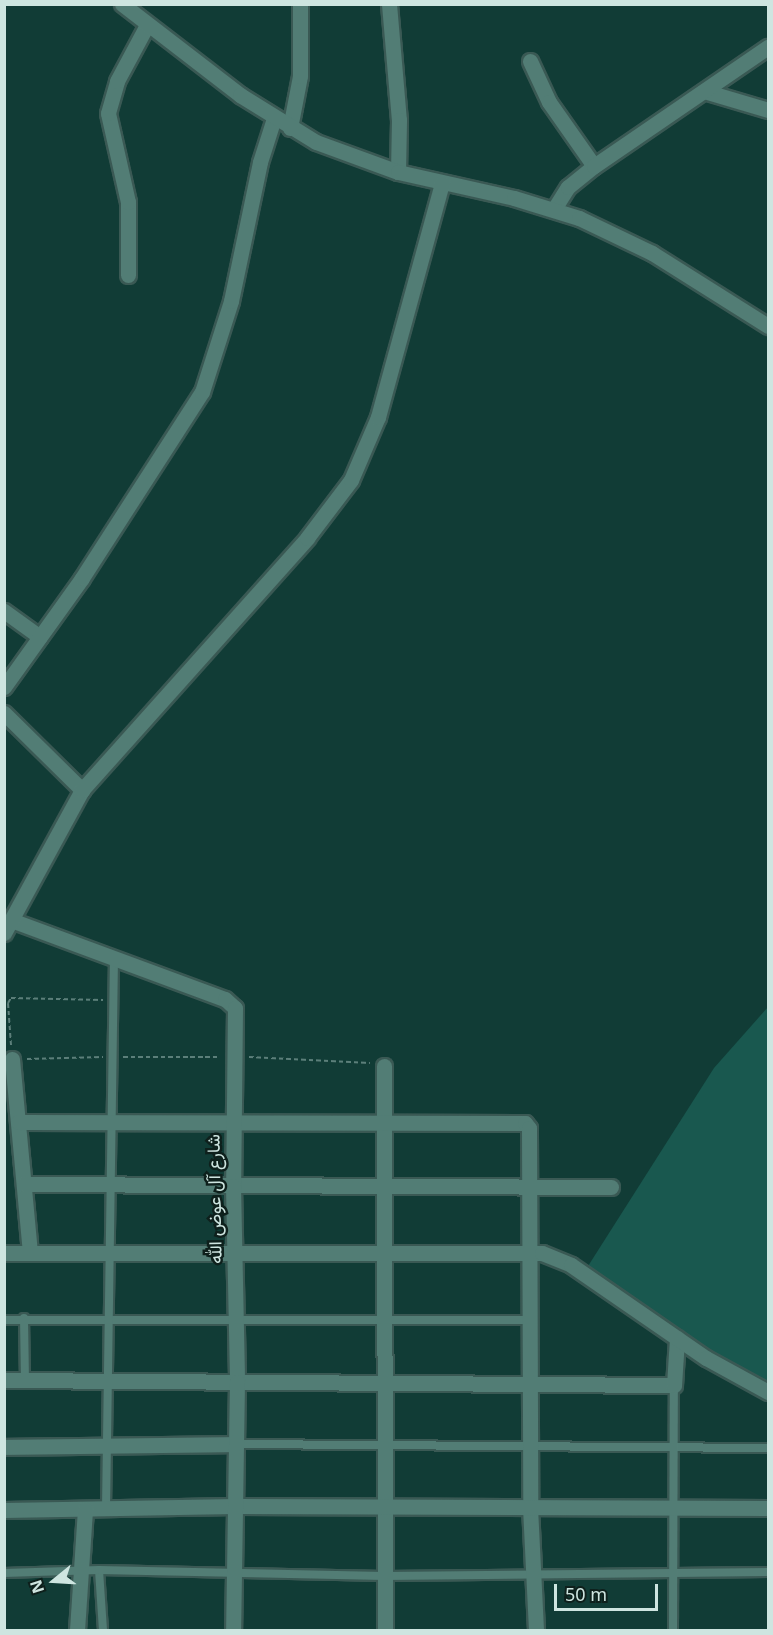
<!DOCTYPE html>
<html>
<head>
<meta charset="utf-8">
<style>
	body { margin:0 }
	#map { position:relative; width:773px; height:1635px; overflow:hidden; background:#113c36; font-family:"Noto Sans",Vazirmatn,sans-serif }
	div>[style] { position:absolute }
	.green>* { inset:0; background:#19584f }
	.path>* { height:2px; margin-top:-1px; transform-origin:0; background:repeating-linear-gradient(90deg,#5c7f7a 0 4.5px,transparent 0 7.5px) }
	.roads { filter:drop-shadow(2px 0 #3a5954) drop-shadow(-2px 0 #3a5954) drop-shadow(0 2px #3a5954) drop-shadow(0 -2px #3a5954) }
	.service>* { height:8px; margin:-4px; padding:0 4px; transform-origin:4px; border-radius:4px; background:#527d75 }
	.minor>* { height:15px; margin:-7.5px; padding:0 7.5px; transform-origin:7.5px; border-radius:7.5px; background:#527d75 }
	.tertiary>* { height:15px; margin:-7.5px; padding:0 7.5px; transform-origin:7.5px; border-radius:7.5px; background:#527d75 }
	span { translate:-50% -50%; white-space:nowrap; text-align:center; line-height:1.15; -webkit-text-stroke:5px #0e201c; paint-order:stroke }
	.street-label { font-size:18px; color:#cee5e0 }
	.frame { position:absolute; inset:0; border:6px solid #cee5e0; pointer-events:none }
	.north { position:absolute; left:24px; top:1551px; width:60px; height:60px; -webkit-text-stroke:4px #0e201c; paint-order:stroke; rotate:252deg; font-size:16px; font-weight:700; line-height:24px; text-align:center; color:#cee5e0 }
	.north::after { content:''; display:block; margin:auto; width:21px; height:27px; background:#cee5e0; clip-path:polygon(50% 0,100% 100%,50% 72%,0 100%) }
	.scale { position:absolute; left:554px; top:1584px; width:104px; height:27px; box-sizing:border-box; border:3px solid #cee5e0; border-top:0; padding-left:8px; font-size:18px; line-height:21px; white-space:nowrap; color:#cee5e0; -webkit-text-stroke:4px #0e201c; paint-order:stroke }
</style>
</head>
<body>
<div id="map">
	<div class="green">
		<div style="clip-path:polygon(768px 1007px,768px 1391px,583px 1274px,714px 1068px)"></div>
	</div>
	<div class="path">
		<div style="left:11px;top:1045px;width:42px;rotate:-94.1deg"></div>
		<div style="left:8px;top:1003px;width:6px;rotate:-59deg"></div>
		<div style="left:11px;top:998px;width:92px;rotate:1.2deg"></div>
		<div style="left:123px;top:1057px;width:97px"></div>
		<div style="left:249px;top:1057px;width:121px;rotate:2.8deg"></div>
		<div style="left:27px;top:1059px;width:76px;rotate:-1.5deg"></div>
	</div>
	<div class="roads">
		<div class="service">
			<div style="left:24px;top:1318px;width:61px;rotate:89.1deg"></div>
			<div style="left:4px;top:1320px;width:523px"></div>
			<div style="left:236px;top:1444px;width:532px;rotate:0.43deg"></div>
			<div style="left:106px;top:1509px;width:553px;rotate:-89.17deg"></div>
			<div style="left:99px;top:1570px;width:60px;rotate:86.2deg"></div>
			<div style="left:4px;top:1573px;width:95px;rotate:-1.8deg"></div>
			<div style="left:99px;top:1570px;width:285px;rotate:1.2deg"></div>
			<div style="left:384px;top:1576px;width:384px;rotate:-0.6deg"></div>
			<div style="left:673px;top:1630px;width:245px;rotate:-89.8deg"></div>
		</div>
		<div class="minor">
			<div style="left:389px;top:4px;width:116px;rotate:85.1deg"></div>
			<div style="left:399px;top:120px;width:52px;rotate:91.1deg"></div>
			<div style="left:530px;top:61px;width:45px;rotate:65.1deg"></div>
			<div style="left:549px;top:102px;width:78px;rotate:54.9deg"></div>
			<div style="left:704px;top:91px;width:67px;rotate:16.5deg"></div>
			<div style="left:290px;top:128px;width:53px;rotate:-79.1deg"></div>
			<div style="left:300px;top:76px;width:72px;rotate:-90deg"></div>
			<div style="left:554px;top:209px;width:26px;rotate:-58deg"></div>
			<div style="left:568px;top:187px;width:33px;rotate:-39deg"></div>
			<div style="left:594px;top:166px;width:211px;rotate:-34.4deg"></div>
			<div style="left:128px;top:275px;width:73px;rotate:-90deg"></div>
			<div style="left:128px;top:202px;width:91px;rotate:-102.7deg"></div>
			<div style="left:108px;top:113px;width:33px;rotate:-74deg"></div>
			<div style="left:117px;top:81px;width:64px;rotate:-61.8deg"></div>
			<div style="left:4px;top:611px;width:44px;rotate:35.8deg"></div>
			<div style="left:4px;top:687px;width:134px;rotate:-54.4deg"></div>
			<div style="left:82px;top:578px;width:221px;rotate:-57.2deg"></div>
			<div style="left:202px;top:392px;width:96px;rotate:-72.3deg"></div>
			<div style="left:231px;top:301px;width:142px;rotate:-78.2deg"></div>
			<div style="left:260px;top:162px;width:46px;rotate:-72.3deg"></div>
			<div style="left:4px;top:713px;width:110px;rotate:44.6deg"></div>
			<div style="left:12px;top:1059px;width:194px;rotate:84.7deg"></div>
			<div style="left:384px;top:1066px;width:564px;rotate:89.9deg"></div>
			<div style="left:18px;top:1122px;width:507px;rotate:0.11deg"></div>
			<div style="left:525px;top:1123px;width:6px;rotate:51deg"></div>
			<div style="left:529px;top:1128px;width:379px;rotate:89.8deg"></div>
			<div style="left:530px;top:1507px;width:123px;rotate:87.2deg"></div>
			<div style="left:24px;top:1184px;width:587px;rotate:0.29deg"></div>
			<div style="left:4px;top:1380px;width:670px;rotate:0.43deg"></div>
			<div style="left:674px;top:1385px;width:47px;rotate:-86.3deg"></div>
			<div style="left:4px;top:1447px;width:232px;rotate:-0.7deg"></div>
			<div style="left:4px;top:1510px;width:232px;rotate:-1deg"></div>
			<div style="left:236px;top:1506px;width:532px;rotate:0.22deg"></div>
			<div style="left:77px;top:1630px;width:121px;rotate:-86.2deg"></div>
		</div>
		<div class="tertiary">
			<div style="left:122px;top:4px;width:149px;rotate:37.6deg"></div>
			<div style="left:240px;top:95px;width:89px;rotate:31.7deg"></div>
			<div style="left:316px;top:142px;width:87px;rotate:20.1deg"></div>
			<div style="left:398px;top:172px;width:119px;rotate:12.6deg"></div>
			<div style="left:514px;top:198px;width:68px;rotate:17.1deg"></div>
			<div style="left:579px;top:218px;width:81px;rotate:25.6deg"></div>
			<div style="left:652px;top:253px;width:137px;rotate:32.2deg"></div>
			<div style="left:11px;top:920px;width:228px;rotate:20.3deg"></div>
			<div style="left:225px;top:999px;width:13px;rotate:42deg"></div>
			<div style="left:235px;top:1008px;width:178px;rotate:90.6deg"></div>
			<div style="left:233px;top:1186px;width:196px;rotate:88.8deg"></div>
			<div style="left:237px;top:1382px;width:248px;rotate:90.9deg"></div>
			<div style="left:4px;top:933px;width:163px;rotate:-61.4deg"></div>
			<div style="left:82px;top:790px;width:338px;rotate:-48.2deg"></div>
			<div style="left:307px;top:538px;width:73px;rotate:-52.8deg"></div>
			<div style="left:351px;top:480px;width:69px;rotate:-66.8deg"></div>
			<div style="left:378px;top:417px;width:243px;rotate:-74.7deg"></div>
			<div style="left:4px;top:1253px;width:538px"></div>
			<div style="left:542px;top:1253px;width:31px;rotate:22deg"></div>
			<div style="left:571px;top:1265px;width:164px;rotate:34.6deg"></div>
			<div style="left:706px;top:1358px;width:71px;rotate:28.7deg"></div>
		</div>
	</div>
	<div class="street-label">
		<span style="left:214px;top:1199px;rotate:-91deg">شارع آل عوض الله</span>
	</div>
	<div class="frame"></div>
	<div class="north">N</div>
	<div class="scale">50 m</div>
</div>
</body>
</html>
